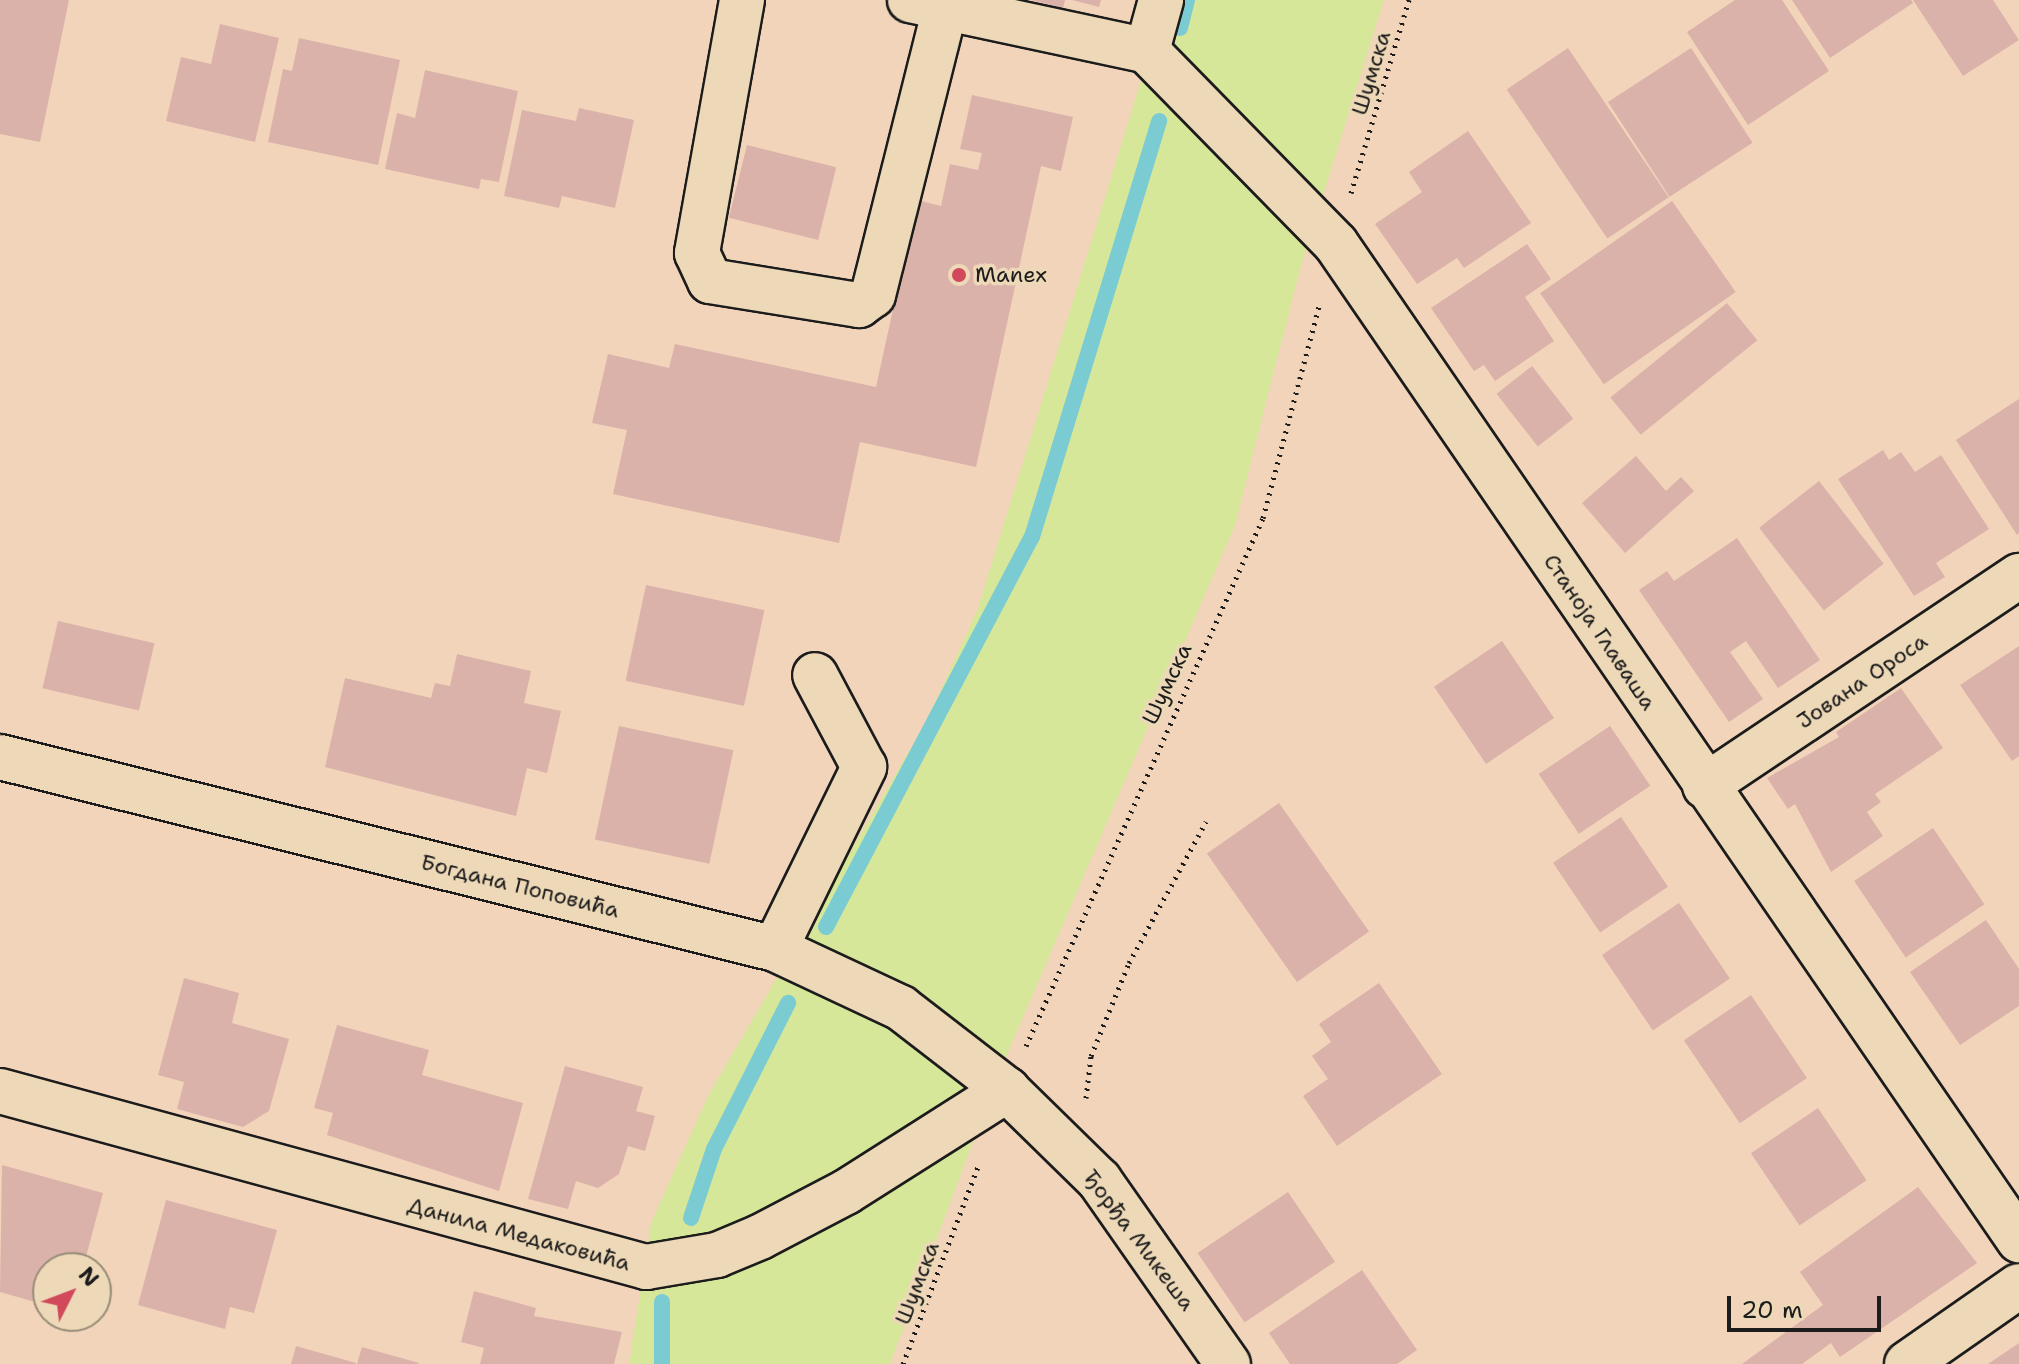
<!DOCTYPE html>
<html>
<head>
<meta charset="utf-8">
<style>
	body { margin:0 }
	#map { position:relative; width:2019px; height:1364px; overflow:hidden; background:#f1d4ba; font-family:"Shantell Sans",sans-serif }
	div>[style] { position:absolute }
	.green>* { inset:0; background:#d7e79a }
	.stream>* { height:16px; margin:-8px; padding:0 8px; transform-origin:8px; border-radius:8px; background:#7bccd2 }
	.building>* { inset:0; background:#dbb2aa; transform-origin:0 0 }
	.path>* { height:5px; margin-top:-2.5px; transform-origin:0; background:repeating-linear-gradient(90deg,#1c1c1c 0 2px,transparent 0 8px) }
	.roads { filter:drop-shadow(2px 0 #1c1c1c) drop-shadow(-2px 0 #1c1c1c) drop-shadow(0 2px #1c1c1c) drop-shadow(0 -2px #1c1c1c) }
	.minor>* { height:44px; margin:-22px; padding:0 22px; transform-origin:22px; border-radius:22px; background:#edd8b7 }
	.dots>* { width:22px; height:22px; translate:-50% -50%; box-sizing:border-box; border:4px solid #edd8b7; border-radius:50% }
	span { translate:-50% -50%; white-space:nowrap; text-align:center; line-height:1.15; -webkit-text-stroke:7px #edd8b7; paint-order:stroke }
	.street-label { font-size:22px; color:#1c1c1c }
	.poi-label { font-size:22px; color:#1c1c1c }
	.left { translate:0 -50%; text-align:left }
	.north { position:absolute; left:32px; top:1252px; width:80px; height:80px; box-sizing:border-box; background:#edd8b7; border:2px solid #998d79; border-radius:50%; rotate:48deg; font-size:22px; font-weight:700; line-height:32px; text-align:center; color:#1c1c1c }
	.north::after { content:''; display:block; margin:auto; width:28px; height:36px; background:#d1495b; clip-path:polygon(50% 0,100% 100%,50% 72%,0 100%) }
	.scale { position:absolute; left:1727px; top:1296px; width:154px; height:36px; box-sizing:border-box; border:4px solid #1c1c1c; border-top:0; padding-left:10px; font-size:24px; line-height:28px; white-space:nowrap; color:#1c1c1c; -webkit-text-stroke:6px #edd8b7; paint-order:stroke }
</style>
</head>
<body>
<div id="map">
	<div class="green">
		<div style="clip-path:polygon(1166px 0,1384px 0,1300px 269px,1235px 525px,996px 1080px,890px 1364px,629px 1364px,651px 1223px,708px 1096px,926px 722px,977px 611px)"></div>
	</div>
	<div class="stream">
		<div style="left:1180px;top:28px;width:29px;rotate:-76deg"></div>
		<div style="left:826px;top:927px;width:441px;rotate:-62.2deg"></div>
		<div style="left:1032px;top:537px;width:435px;rotate:-73deg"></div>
		<div style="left:691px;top:1218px;width:73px;rotate:-71.6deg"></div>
		<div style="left:714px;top:1149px;width:164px;rotate:-63.1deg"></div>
		<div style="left:662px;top:1302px;width:62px;rotate:90deg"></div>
	</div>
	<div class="building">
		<div style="clip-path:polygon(0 0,69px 0,40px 142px,0 134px)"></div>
		<div style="clip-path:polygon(1031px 0,1065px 0,1063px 8px)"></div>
		<div style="clip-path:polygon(1072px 0,1101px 0,1099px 7px)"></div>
		<div style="clip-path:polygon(1735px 0,1782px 0,1829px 71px,1748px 125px,1687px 32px)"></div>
		<div style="clip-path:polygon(1792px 0,1911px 0,1913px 3px,1830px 58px)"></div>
		<div style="clip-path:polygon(1913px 0,1993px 0,2019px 40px,1963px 76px)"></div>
		<div style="clip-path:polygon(220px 24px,279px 38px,255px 142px,166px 121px,181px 57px,211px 64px)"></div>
		<div style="clip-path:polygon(299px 38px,400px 60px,378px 165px,268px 142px,283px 69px,292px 71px)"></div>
		<div style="left:1568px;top:48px;width:180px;height:74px;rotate:56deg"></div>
		<div style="left:1691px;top:48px;width:113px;height:99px;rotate:57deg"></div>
		<div style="clip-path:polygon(425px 70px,518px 91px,499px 182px,481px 179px,479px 189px,385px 169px,397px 113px,415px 118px)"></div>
		<div style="clip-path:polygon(972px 95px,1073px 117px,1061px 171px,1041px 166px,976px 467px,860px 442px,839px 543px,613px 494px,627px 430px,592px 423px,608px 354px,669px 368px,675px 344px,876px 387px,917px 200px,941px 206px,950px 164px,978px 170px,982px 153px,960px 149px)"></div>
		<div style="clip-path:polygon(579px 108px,634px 120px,615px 208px,562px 196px,559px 208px,504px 196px,522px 110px,576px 121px)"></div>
		<div style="clip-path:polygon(1468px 131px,1531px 223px,1464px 268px,1457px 258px,1417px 284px,1375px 224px,1422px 192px,1409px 172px)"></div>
		<div style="left:747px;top:145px;width:92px;height:75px;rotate:14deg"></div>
		<div style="left:1672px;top:201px;width:111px;height:161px;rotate:55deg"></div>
		<div style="clip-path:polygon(1527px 244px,1551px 279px,1525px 297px,1554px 341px,1495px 381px,1484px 365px,1474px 371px,1431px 308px)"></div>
		<div style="left:1727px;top:303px;width:48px;height:150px;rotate:51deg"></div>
		<div style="left:1532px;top:366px;width:67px;height:45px;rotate:52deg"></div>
		<div style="clip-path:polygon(2019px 399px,2019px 533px,2017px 535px,1956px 440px)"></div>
		<div style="clip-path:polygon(1883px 450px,1889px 460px,1901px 452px,1915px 472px,1941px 455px,1989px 529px,1936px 563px,1945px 577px,1914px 596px,1838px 479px)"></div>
		<div style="clip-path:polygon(1636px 456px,1666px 491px,1681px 477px,1694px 491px,1625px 553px,1582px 503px)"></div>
		<div style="left:1819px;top:481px;width:105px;height:76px;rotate:52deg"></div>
		<div style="clip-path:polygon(1737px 538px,1820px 660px,1778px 688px,1746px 641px,1730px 652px,1763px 699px,1729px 722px,1639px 590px,1667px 571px,1674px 581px)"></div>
		<div style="left:646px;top:585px;width:121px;height:98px;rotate:12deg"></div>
		<div style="left:58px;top:621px;width:99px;height:69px;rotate:13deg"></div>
		<div style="left:1502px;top:641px;width:93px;height:82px;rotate:56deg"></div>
		<div style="clip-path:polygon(2019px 646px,2019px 756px,2012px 761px,1960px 685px)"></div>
		<div style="clip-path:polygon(457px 654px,531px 671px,524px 703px,561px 711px,547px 773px,527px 768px,516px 816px,325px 767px,345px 678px,431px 698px,435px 683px,450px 686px)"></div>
		<div style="clip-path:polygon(1901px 688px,1943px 748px,1875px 794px,1881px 802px,1867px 812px,1883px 836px,1831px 872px,1795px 804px,1788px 809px,1767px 778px,1839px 737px,1836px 732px)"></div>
		<div style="left:619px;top:726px;width:117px;height:116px;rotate:12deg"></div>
		<div style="left:1610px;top:726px;width:72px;height:86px;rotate:56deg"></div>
		<div style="left:1279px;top:803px;width:157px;height:88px;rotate:55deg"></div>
		<div style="left:1621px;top:817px;width:84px;height:82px;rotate:56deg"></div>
		<div style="left:1933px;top:828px;width:92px;height:95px;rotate:56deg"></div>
		<div style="left:1679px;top:903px;width:91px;height:93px;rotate:56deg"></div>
		<div style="clip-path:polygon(1986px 920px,2019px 969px,2019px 1006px,1960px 1045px,1910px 972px)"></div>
		<div style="clip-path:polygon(184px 978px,239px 993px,232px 1023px,289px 1039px,269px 1111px,243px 1127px,177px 1109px,184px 1082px,158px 1075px)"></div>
		<div style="clip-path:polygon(1379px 983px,1442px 1074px,1337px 1146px,1303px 1096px,1328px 1079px,1312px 1056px,1331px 1042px,1319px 1024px)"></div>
		<div style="left:1751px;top:995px;width:100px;height:81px;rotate:56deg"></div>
		<div style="clip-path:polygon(337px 1025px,429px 1050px,422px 1075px,523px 1103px,499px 1191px,327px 1135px,333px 1113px,314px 1108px)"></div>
		<div style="clip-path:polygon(565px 1066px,643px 1087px,636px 1111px,655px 1116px,645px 1151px,628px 1146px,619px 1174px,598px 1188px,576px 1181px,568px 1209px,528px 1199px)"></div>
		<div style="left:1818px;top:1108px;width:87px;height:81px;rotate:56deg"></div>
		<div style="clip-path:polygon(2px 1165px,103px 1193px,83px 1268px,48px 1268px,48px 1300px,42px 1304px,0 1292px)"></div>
		<div style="clip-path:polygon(1918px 1187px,1977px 1263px,1840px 1357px,1831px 1343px,1802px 1364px,1742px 1364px,1823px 1305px,1800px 1272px)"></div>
		<div style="left:1288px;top:1192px;width:84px;height:109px;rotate:56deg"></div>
		<div style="clip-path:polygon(166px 1200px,277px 1230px,254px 1313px,230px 1307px,225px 1329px,138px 1305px)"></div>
		<div style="clip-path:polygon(1362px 1270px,1417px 1350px,1397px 1364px,1290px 1364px,1269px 1333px)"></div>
		<div style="clip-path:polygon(474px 1291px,536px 1308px,534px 1316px,622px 1332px,614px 1364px,480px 1364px,484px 1348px,461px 1342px)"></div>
		<div style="clip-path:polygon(2019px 1343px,2019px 1364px,1988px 1364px)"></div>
		<div style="clip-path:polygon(296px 1346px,356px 1363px,356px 1364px,291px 1364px)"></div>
		<div style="clip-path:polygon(362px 1347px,419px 1363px,418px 1364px,357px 1364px)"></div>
	</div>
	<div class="path">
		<div style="left:1351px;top:193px;width:202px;rotate:-73.3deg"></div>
		<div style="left:1026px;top:1046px;width:579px;rotate:-65.83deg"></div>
		<div style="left:1263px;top:518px;width:219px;rotate:-75.2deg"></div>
		<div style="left:1086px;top:1098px;width:42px;rotate:-83.2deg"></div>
		<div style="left:1091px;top:1056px;width:100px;rotate:-67.8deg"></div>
		<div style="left:1129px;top:963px;width:161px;rotate:-61.4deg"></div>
		<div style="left:903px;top:1364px;width:211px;rotate:-69.2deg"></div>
	</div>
	<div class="roads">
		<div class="minor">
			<div style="left:742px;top:0;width:257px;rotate:100.1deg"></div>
			<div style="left:697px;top:253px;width:31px;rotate:65deg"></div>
			<div style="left:710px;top:281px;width:151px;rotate:9.2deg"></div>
			<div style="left:859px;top:305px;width:17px;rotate:-36deg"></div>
			<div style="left:873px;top:295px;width:296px;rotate:-75.9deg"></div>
			<div style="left:910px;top:0;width:242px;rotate:12.1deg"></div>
			<div style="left:1147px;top:51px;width:270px;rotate:45.6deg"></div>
			<div style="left:1336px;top:244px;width:1208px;rotate:55.56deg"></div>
			<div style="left:1147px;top:51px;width:53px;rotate:-74.6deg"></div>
			<div style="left:0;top:757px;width:798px;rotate:13.91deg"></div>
			<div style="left:775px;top:949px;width:139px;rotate:25.1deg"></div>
			<div style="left:901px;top:1008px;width:134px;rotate:37.7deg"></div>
			<div style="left:1007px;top:1090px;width:129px;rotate:44.4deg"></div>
			<div style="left:1099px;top:1180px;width:225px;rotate:55deg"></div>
			<div style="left:1705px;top:786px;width:378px;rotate:-33.8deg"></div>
			<div style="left:775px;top:949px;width:203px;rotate:-63.9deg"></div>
			<div style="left:864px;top:767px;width:104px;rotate:-118deg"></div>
			<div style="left:0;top:1091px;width:670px;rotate:15.24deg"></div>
			<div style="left:646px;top:1267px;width:72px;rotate:-9.6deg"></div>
			<div style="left:717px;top:1255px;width:47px;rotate:-22.7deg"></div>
			<div style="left:760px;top:1237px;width:97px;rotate:-27.6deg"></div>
			<div style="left:846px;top:1192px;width:191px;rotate:-32.4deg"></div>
			<div style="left:1907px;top:1364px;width:136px;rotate:-34.9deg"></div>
		</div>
	</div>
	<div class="dots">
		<div style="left:959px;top:275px;background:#d1495b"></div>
	</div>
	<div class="street-label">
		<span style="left:1371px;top:73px;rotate:-73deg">Шумска</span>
		<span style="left:1600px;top:632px;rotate:56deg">Станоја Главаша</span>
		<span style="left:1862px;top:681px;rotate:-34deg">Јована Ороса</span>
		<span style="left:1167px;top:684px;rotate:-65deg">Шумска</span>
		<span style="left:520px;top:886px;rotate:14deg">Богдана Поповића</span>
		<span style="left:519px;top:1234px;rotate:15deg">Данила Медаковића</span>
		<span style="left:1139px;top:1240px;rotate:53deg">Ђорђа Микеша</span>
		<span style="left:917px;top:1283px;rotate:-69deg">Шумска</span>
	</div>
	<div class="poi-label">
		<span class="left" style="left:975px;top:275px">Manex</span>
	</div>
	<div class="north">N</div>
	<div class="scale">20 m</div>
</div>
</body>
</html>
